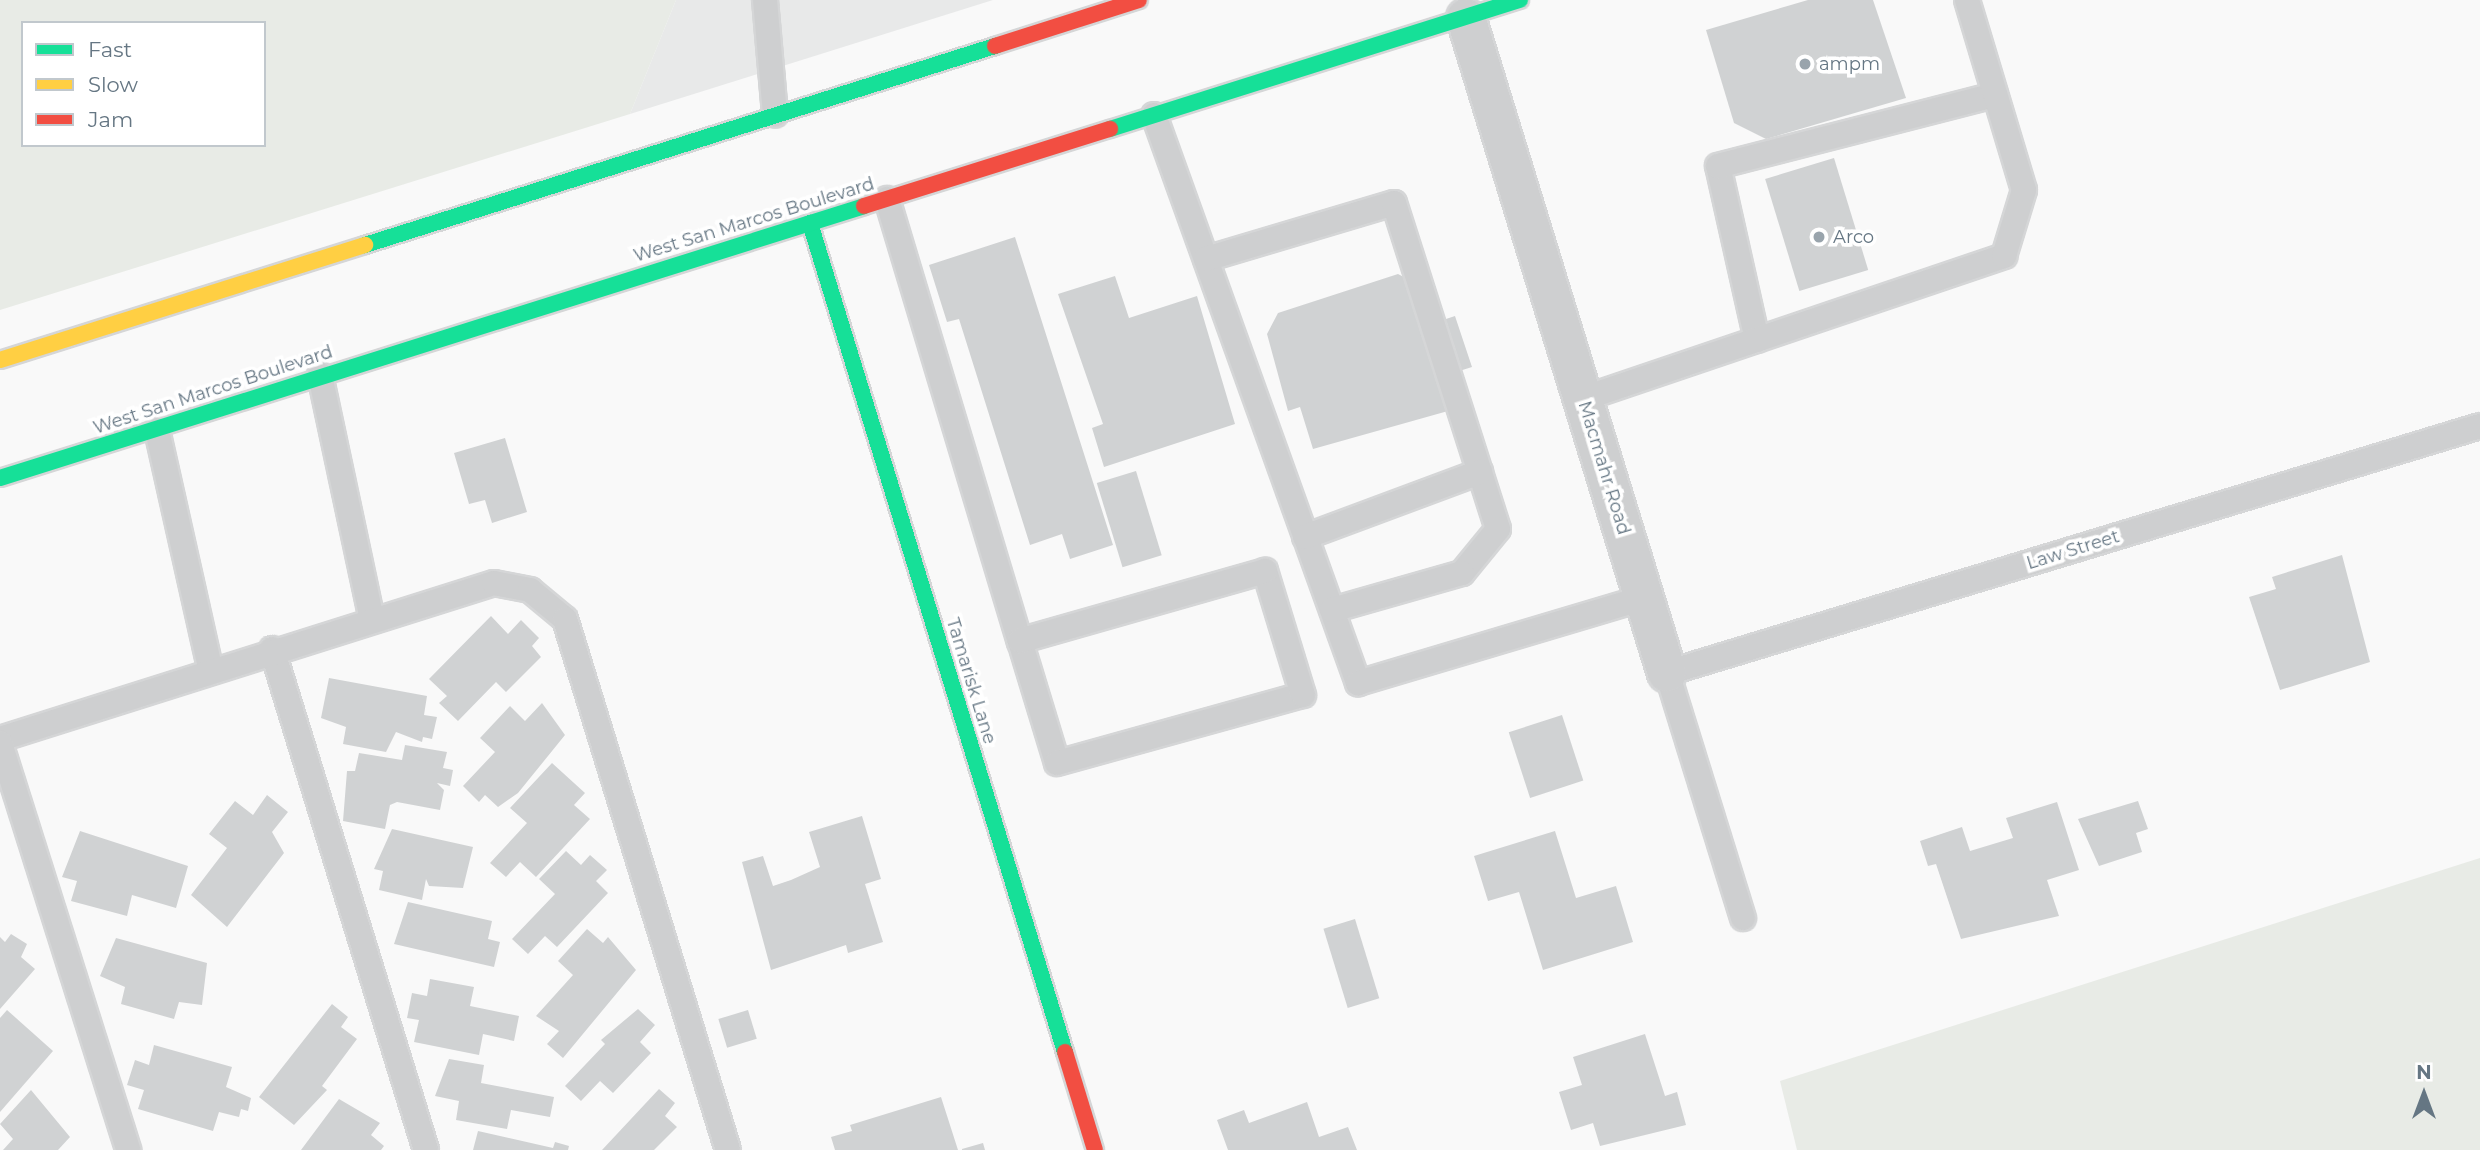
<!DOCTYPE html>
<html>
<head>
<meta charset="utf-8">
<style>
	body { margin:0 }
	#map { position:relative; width:2480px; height:1150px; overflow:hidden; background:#f9f9f9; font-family:Montserrat,sans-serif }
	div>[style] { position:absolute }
	.built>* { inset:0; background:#e8e9e9 }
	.green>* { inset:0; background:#e8ebe6 }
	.building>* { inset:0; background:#d0d2d3; transform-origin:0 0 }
	.roads { filter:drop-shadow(2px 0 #d5d6d7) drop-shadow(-2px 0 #d5d6d7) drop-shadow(0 2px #d5d6d7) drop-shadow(0 -2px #d5d6d7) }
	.lane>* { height:24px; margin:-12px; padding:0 12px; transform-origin:12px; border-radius:12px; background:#cecfd0 }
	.street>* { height:38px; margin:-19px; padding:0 19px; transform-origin:19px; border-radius:19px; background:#cecfd0 }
	.fast>* { height:16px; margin:-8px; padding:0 8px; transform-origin:8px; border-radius:8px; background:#16e098 }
	.slow>* { height:16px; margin:-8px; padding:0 8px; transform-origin:8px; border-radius:8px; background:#ffcf43 }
	.jam>* { height:16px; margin:-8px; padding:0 8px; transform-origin:8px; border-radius:8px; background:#f24e42 }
	.dots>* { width:19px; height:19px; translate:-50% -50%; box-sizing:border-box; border:4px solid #fff; border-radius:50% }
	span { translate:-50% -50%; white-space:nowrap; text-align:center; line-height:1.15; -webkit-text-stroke:7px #fff; paint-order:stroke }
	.poi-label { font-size:18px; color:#657683 }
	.left { translate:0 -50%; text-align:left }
	.street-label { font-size:18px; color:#657683 }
	.legend { position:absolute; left:21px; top:21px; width:245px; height:126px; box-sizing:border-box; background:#fff; border:2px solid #c1c8cd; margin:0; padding:9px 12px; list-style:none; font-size:21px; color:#657683 }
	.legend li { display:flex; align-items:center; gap:14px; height:35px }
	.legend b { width:35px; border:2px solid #c1c8cd }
	.north { position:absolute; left:2389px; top:1059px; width:70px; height:70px; -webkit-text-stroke:5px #fff; paint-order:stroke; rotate:0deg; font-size:19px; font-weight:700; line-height:28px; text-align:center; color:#657683 }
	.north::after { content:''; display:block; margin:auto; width:24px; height:32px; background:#657683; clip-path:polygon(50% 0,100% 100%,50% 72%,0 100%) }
</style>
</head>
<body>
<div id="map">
	<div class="built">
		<div style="clip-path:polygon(676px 0,993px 0,630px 114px)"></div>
	</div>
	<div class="green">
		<div style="clip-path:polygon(evenodd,0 0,676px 0,630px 114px,0 310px,0 0,23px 23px,264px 23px,264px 145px,23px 145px,23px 23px)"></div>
		<div style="clip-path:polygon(2480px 858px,2480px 1150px,1797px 1150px,1780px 1081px)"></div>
	</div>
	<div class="building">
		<div style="clip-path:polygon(1808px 0,1873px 0,1906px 98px,1766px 139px,1734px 123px,1706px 30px)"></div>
		<div style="left:1834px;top:158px;width:117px;height:72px;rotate:73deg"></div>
		<div style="clip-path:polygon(1015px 237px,1113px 545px,1070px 559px,1062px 534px,1030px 545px,959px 319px,947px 322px,929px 265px)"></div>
		<div style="clip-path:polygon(1398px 274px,1419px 285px,1431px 324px,1455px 316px,1472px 367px,1437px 378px,1448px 411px,1313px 449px,1300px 407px,1288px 411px,1267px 334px,1278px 313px)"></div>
		<div style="clip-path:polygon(1115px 276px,1129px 318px,1197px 296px,1235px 424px,1104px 467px,1092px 428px,1103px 424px,1058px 294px)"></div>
		<div style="clip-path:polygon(505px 438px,527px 512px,492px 523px,485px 500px,469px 504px,454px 453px)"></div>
		<div style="left:1136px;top:471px;width:88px;height:41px;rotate:73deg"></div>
		<div style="clip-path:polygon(2342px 555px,2370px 662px,2280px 690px,2249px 597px,2276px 589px,2272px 577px)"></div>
		<div style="clip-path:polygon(491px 616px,508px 634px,521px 620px,539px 638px,532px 646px,541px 657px,506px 692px,496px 682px,458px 721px,439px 703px,447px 696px,429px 679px)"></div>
		<div style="clip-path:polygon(329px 678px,427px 696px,424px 715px,437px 717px,432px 739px,423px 737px,422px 742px,396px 732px,386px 752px,343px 744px,346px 727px,321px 718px)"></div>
		<div style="clip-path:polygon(542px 703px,565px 735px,518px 793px,498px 807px,485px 795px,479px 802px,463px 786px,495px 752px,480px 738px,510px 706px,525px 721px)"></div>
		<div style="left:1562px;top:715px;width:69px;height:56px;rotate:72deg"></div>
		<div style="clip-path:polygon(405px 745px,447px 752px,443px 768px,453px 770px,450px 786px,437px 783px,444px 790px,440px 810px,397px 802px,390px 805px,385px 829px,343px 821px,347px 771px,355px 771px,359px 753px,402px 760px)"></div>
		<div style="clip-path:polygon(552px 763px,585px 793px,574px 805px,590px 819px,536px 877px,520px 862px,506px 877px,490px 863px,527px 823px,510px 808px)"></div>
		<div style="clip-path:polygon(267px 795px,288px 812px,272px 832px,284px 853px,227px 927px,191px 895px,227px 848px,209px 834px,235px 801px,253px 815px)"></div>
		<div style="clip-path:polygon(2138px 801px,2148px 829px,2136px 833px,2142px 852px,2099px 866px,2078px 819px)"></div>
		<div style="clip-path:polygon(2057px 802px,2079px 870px,2047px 880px,2059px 916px,1961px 939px,1936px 864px,1928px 866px,1920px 841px,1962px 827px,1970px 851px,2013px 838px,2006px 818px)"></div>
		<div style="clip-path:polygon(862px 816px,881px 879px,865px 884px,883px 942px,848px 953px,846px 945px,771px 970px,742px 862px,763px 856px,773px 886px,791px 880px,820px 867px,809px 832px)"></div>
		<div style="clip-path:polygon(392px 829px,473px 847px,463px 888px,429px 886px,426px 879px,422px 900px,379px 890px,383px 871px,374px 869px)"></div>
		<div style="clip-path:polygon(80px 831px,188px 866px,176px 908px,132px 895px,127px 916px,71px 901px,77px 881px,62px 877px)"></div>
		<div style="clip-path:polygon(1555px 831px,1576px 898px,1616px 886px,1633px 942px,1543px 970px,1519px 892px,1488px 901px,1474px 856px)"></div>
		<div style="clip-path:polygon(566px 851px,581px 865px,590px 855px,607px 870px,596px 881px,608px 893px,557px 947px,545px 936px,528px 954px,512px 939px,555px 894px,539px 879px)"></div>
		<div style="clip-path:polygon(408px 902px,492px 921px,488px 939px,500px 942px,494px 967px,394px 944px)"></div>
		<div style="left:1355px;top:919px;width:83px;height:33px;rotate:73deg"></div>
		<div style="clip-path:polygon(587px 929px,603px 943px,608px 937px,636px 970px,563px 1058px,547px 1044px,559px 1031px,536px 1016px,573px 975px,558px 961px)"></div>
		<div style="clip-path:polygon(11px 934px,27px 944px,21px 957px,35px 969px,0 1009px,0 937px,5px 942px)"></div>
		<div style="clip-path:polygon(116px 938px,207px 963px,202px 1005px,179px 1002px,174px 1019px,121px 1004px,125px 987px,100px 976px)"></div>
		<div style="clip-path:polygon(430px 979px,474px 987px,470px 1006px,519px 1016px,514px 1041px,483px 1034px,479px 1055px,414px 1042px,419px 1020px,407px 1018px,412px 993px,427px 996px)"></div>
		<div style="clip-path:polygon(332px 1004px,348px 1017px,341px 1027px,357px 1039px,322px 1086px,327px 1090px,294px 1125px,259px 1097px)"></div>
		<div style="clip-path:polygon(638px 1009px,655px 1025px,640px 1042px,651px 1053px,613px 1093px,600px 1081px,581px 1101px,565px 1086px,605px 1044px,601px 1040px)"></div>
		<div style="clip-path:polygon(7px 1010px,53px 1051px,0 1112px,0 1018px)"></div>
		<div style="left:748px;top:1010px;width:30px;height:31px;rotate:73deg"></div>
		<div style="clip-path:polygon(1645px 1034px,1665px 1096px,1677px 1092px,1686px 1125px,1600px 1146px,1593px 1123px,1571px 1130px,1559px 1092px,1582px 1085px,1573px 1057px)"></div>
		<div style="clip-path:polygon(154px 1045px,232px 1067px,226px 1087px,251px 1098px,248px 1111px,241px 1109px,239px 1117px,219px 1112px,213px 1131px,138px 1109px,144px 1090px,127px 1085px,135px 1060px,149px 1065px)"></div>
		<div style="clip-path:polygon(449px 1059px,484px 1065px,481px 1083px,554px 1097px,550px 1117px,511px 1110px,507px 1129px,456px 1120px,459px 1101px,435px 1096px)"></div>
		<div style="clip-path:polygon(659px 1089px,675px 1103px,665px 1116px,677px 1127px,654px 1150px,602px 1150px)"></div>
		<div style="clip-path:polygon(31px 1090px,70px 1137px,58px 1150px,3px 1150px,13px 1139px,0 1124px)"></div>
		<div style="clip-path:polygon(941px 1097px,958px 1150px,835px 1150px,831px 1137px,852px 1131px,850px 1125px)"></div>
		<div style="clip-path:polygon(339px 1099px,380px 1123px,371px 1135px,384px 1146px,381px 1150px,301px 1150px)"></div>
		<div style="clip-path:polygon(1307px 1102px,1319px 1137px,1348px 1127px,1357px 1150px,1228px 1150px,1217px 1120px,1244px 1110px,1249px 1123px)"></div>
		<div style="clip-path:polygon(478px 1131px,553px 1148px,555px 1142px,569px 1146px,568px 1150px,473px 1150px)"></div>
		<div style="clip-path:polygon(983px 1143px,985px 1150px,962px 1150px,962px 1149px)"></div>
	</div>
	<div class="roads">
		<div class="lane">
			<div style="left:765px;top:0;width:115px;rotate:85deg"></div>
			<div style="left:1154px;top:115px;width:604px;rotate:70.24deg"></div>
			<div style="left:1358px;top:683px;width:297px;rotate:-16.6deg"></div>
			<div style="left:887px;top:199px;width:462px;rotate:73.3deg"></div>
			<div style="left:1020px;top:641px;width:127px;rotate:73.1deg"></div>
			<div style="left:1057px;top:763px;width:255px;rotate:-15.5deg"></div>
			<div style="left:1303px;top:695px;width:130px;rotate:-107deg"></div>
			<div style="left:1265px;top:571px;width:255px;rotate:164.1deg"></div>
			<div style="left:1206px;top:259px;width:196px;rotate:-16.6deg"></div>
			<div style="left:1394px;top:203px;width:342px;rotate:72.3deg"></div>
			<div style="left:1498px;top:529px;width:57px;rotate:129.3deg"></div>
			<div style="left:1462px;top:573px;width:135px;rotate:164.1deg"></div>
			<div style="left:1757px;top:340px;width:178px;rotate:-102.6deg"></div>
			<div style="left:1718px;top:166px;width:286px;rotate:-14.4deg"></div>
			<div style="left:320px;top:375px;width:249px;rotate:78deg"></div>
			<div style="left:1582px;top:399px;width:446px;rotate:-18.7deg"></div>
			<div style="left:2004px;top:256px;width:69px;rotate:-73.1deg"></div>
			<div style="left:2024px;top:190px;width:198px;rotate:-106.7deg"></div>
			<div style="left:157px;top:430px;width:247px;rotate:77.4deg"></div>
			<div style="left:1305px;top:537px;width:187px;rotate:-20.4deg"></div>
			<div style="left:272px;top:649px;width:524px;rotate:72.91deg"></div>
			<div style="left:0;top:739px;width:518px;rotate:-17.53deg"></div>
			<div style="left:494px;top:583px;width:37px;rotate:11deg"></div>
			<div style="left:530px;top:590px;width:45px;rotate:39.6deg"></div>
			<div style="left:565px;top:619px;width:555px;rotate:72.94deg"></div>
			<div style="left:0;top:743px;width:427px;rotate:72.5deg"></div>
			<div style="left:1743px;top:918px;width:257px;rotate:-107.2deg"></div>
			<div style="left:1667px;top:673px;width:850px;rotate:-16.9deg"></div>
		</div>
		<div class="street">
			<div style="left:1466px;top:18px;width:685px;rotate:72.94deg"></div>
		</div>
		<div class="fast">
			<div style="left:1110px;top:129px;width:430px;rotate:-17.5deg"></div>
			<div style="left:810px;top:223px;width:867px;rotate:72.9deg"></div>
			<div style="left:365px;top:245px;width:661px;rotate:-17.53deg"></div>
			<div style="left:0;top:478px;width:906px;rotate:-17.47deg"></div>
		</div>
		<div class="slow">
			<div style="left:0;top:360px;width:383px;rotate:-17.5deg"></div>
		</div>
		<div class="jam">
			<div style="left:995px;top:46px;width:151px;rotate:-17.7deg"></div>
			<div style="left:864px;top:206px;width:258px;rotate:-17.4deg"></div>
			<div style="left:1065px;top:1052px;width:102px;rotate:73deg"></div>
		</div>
	</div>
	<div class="dots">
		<div style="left:1805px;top:64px;background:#99a4ac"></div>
		<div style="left:1819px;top:237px;background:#99a4ac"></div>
	</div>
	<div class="poi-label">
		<span class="left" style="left:1819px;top:64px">ampm</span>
		<span class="left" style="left:1833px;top:237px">Arco</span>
	</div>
	<div class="street-label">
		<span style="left:754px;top:220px;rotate:-17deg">West San Marcos Boulevard</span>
		<span style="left:213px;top:390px;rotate:-18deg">West San Marcos Boulevard</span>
		<span style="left:1604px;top:468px;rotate:73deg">Macmahr Road</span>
		<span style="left:2073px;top:550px;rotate:-17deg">Law Street</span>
		<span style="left:971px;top:681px;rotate:73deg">Tamarisk Lane</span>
	</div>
	<ul class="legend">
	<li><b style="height:9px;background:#16e098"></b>Fast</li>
	<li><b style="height:9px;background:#ffcf43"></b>Slow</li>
	<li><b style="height:9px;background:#f24e42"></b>Jam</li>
	</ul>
	<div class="north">N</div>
</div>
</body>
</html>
